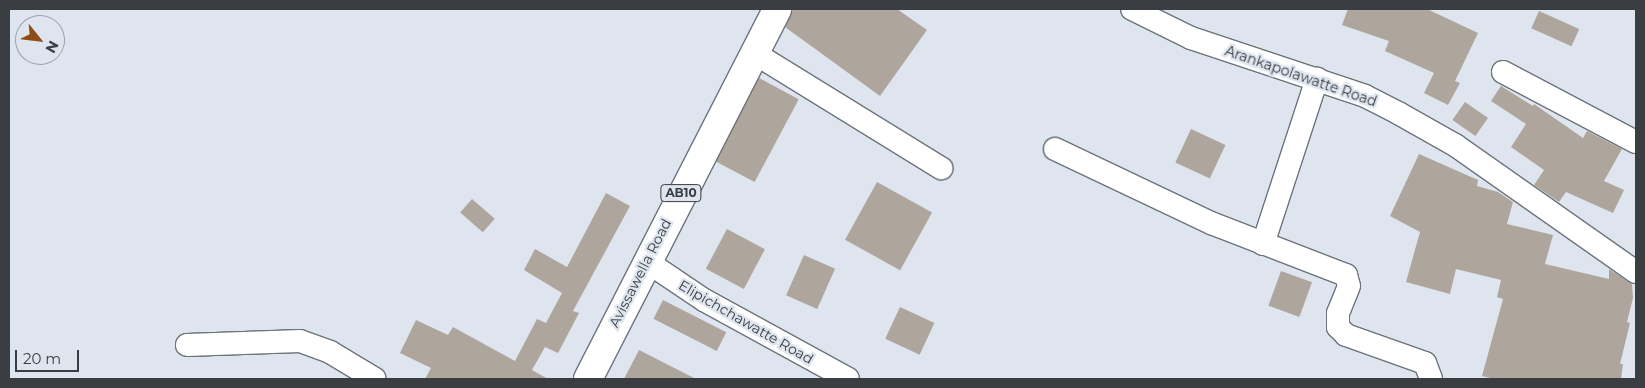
<!DOCTYPE html>
<html>
<head>
<meta charset="utf-8">
<style>
	body { margin:0 }
	#map { position:relative; width:1645px; height:388px; overflow:hidden; background:#dee5ef; font-family:Montserrat,sans-serif }
	div>[style] { position:absolute }
	.building>* { inset:0; background:#aea69d; transform-origin:0 0 }
	.roads { filter:drop-shadow(1px 0 #6c737b) drop-shadow(-1px 0 #6c737b) drop-shadow(0 1px #6c737b) drop-shadow(0 -1px #6c737b) }
	.minor>* { height:22px; margin:-11px; padding:0 11px; transform-origin:11px; border-radius:11px; background:#fff }
	.major>* { height:28px; margin:-14px; padding:0 14px; transform-origin:14px; border-radius:14px; background:#fff }
	span { translate:-50% -50%; white-space:nowrap; text-align:center; line-height:1.15; -webkit-text-stroke:4.5px #dee5ef; paint-order:stroke }
	.shield-label span { padding:1px 4px; background:#dee5ef; border:1px solid; border-radius:4px; -webkit-text-stroke-width:0 }
	.shield-label { font-size:12px; color:#3a3d41; font-weight:700 }
	.street-label { font-size:14px; color:#3a3d41 }
	.frame { position:absolute; inset:0; border:10px solid #3a3d41; pointer-events:none }
	.north { position:absolute; left:15px; top:15px; width:50px; height:50px; box-sizing:border-box; background:#dee5ef; border:1px solid #9ca2a9; border-radius:50%; rotate:119deg; font-size:14px; font-weight:700; line-height:20px; text-align:center; color:#3a3d41 }
	.north::after { content:''; display:block; margin:auto; width:18px; height:22px; background:#8d4d16; clip-path:polygon(50% 0,100% 100%,50% 72%,0 100%) }
	.scale { position:absolute; left:15px; top:350px; width:64px; height:22px; box-sizing:border-box; border:2px solid #3a3d41; border-top:0; padding-left:6px; font-size:15px; line-height:18px; white-space:nowrap; color:#3a3d41; -webkit-text-stroke:4px #dee5ef; paint-order:stroke }
</style>
</head>
<body>
<div id="map">
	<div class="building">
		<div style="clip-path:polygon(793px 9px,897px 9px,927px 30px,880px 96px,785px 27px)"></div>
		<div style="clip-path:polygon(1348px 9px,1427px 9px,1478px 33px,1455px 81px,1460px 83px,1448px 105px,1424px 93px,1434px 73px,1385px 51px,1389px 41px,1342px 25px)"></div>
		<div style="left:1539px;top:11px;width:44px;height:19px;rotate:24deg"></div>
		<div style="left:759px;top:78px;width:45px;height:94px;rotate:28deg"></div>
		<div style="clip-path:polygon(1501px 86px,1533px 106px,1534px 104px,1583px 138px,1587px 131px,1622px 149px,1604px 181px,1624px 190px,1613px 213px,1566px 192px,1559px 202px,1534px 185px,1544px 170px,1511px 147px,1526px 124px,1491px 101px)"></div>
		<div style="left:1465px;top:102px;width:28px;height:22px;rotate:35deg"></div>
		<div style="left:1191px;top:129px;width:38px;height:37px;rotate:25deg"></div>
		<div style="clip-path:polygon(1419px 154px,1478px 180px,1477px 186px,1498px 192px,1513px 202px,1507px 224px,1553px 235px,1545px 264px,1609px 279px,1609px 269px,1632px 284px,1633px 298px,1627px 322px,1630px 323px,1620px 364px,1623px 364px,1621px 379px,1494px 379px,1482px 376px,1503px 299px,1497px 297px,1501px 280px,1456px 269px,1450px 294px,1406px 282px,1420px 232px,1390px 216px)"></div>
		<div style="left:877px;top:182px;width:63px;height:66px;rotate:29deg"></div>
		<div style="clip-path:polygon(606px 193px,630px 206px,573px 311px,579px 313px,558px 353px,545px 347px,532px 370px,548px 379px,425px 379px,431px 368px,400px 353px,416px 320px,448px 335px,453px 327px,515px 361px,537px 319px,546px 323px,562px 293px,524px 270px,535px 249px,567px 267px)"></div>
		<div style="left:472px;top:199px;width:30px;height:18px;rotate:41deg"></div>
		<div style="left:727px;top:229px;width:43px;height:45px;rotate:28deg"></div>
		<div style="left:804px;top:255px;width:34px;height:44px;rotate:24deg"></div>
		<div style="left:1281px;top:271px;width:33px;height:37px;rotate:20deg"></div>
		<div style="left:663px;top:300px;width:71px;height:21px;rotate:27deg"></div>
		<div style="left:900px;top:307px;width:38px;height:35px;rotate:25deg"></div>
		<div style="clip-path:polygon(639px 350px,696px 379px,624px 379px)"></div>
	</div>
	<div class="roads">
		<div class="minor">
			<div style="left:1132px;top:9px;width:66px;rotate:26.2deg"></div>
			<div style="left:1191px;top:38px;width:183px;rotate:18.4deg"></div>
			<div style="left:1365px;top:96px;width:39px;rotate:27deg"></div>
			<div style="left:1400px;top:114px;width:63px;rotate:29.4deg"></div>
			<div style="left:1455px;top:145px;width:221px;rotate:35.1deg"></div>
			<div style="left:754px;top:53px;width:220px;rotate:31.6deg"></div>
			<div style="left:1503px;top:72px;width:150px;rotate:27.8deg"></div>
			<div style="left:1055px;top:149px;width:173px;rotate:25.4deg"></div>
			<div style="left:1211px;top:223px;width:145px;rotate:21.1deg"></div>
			<div style="left:1346px;top:275px;width:11px;rotate:75deg"></div>
			<div style="left:1349px;top:286px;width:29px;rotate:112deg"></div>
			<div style="left:1338px;top:313px;width:14px;rotate:90deg"></div>
			<div style="left:1338px;top:327px;width:11px;rotate:45deg"></div>
			<div style="left:1346px;top:335px;width:84px;rotate:19.5deg"></div>
			<div style="left:1425px;top:363px;width:17px;rotate:69deg"></div>
			<div style="left:1263px;top:244px;width:174px;rotate:-71.9deg"></div>
			<div style="left:646px;top:261px;width:70px;rotate:33.9deg"></div>
			<div style="left:704px;top:300px;width:164px;rotate:28.7deg"></div>
			<div style="left:187px;top:345px;width:113px;rotate:-2deg"></div>
			<div style="left:300px;top:341px;width:32px;rotate:20deg"></div>
			<div style="left:330px;top:352px;width:52px;rotate:31deg"></div>
		</div>
		<div class="major">
			<div style="left:588px;top:379px;width:415px;rotate:-62.9deg"></div>
		</div>
	</div>
	<div class="shield-label">
		<span style="left:681px;top:193px">AB10</span>
	</div>
	<div class="street-label">
		<span style="left:1301px;top:76px;rotate:19deg">Arankapolawatte Road</span>
		<span style="left:640px;top:273px;rotate:-63deg">Avissawella Road</span>
		<span style="left:746px;top:322px;rotate:30deg">Elipichchawatte Road</span>
	</div>
	<div class="frame"></div>
	<div class="north">N</div>
	<div class="scale">20 m</div>
</div>
</body>
</html>
